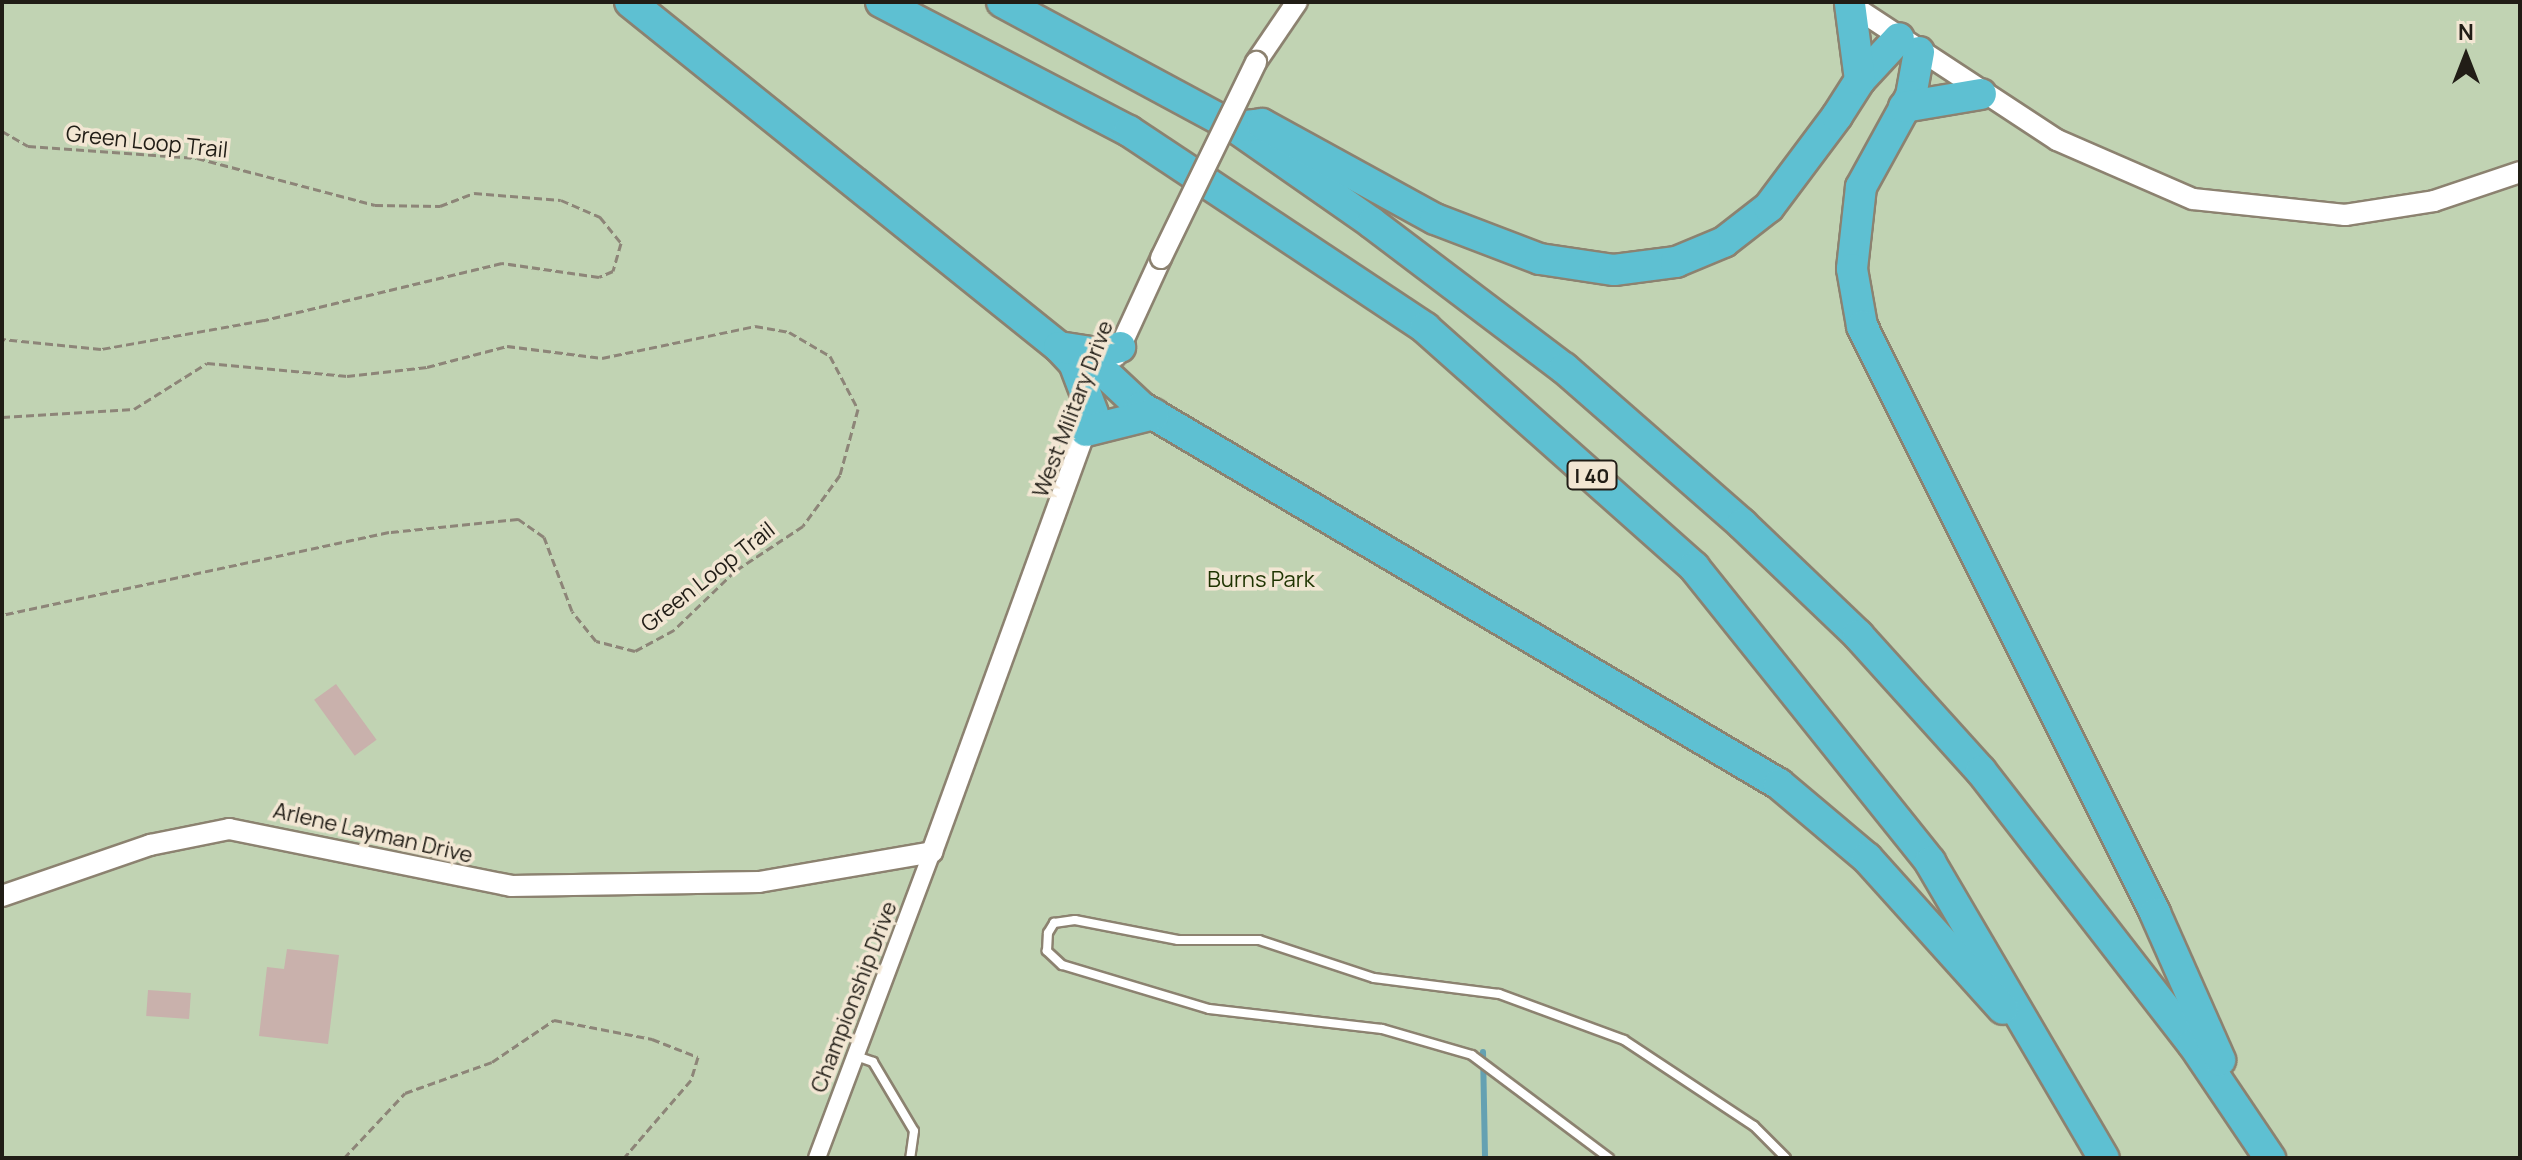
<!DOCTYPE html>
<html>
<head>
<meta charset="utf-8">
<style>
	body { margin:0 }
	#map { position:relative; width:2522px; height:1160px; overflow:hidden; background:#f2e6d3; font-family:Manrope,sans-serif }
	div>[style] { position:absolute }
	.green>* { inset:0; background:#c1d3b3; transform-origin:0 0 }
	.stream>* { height:6px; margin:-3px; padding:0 3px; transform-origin:3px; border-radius:3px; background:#64a1b2 }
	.building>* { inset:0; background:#c9b1ac; transform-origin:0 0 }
	.path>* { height:3px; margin-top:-1.5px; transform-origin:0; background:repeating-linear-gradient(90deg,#8d8578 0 8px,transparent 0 12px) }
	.roads { filter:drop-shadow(2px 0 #8c8270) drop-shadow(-2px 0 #8c8270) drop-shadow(0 2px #8c8270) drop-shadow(0 -2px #8c8270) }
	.service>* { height:8px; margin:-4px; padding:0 4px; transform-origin:4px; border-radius:4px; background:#fff }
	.minor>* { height:16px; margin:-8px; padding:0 8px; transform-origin:8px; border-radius:8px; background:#fff }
	.tertiary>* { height:20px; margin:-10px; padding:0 10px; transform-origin:10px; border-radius:10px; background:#fff }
	.motorway>* { height:30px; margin:-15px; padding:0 15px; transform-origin:15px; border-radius:15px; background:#5ec0d2 }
	.bridges { filter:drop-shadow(2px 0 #8c8270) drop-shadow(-2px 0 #8c8270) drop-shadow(0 2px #8c8270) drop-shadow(0 -2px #8c8270) }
	.tertiary-bridge>* { height:20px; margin:-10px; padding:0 10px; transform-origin:10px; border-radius:10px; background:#fff }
	span { translate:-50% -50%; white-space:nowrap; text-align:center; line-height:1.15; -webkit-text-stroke:7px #f2e6d3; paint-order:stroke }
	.shield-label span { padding:2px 6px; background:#f2e6d3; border:2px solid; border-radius:6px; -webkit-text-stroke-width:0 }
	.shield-label { font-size:20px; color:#211d16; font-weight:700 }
	.street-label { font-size:22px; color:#211d16 }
	.park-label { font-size:22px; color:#1e3301 }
	.frame { position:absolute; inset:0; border:4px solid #211d16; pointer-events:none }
	.north { position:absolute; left:2426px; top:16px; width:80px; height:80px; -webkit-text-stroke:6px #f2e6d3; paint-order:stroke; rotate:0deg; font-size:22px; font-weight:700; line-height:32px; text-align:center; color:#211d16 }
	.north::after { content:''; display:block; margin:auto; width:28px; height:36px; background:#211d16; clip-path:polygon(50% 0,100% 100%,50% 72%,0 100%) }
</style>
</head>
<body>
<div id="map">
	<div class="green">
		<div style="left:2px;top:2px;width:2518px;height:1156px"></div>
	</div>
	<div class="stream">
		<div style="left:1483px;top:1052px;width:106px;rotate:88.9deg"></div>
	</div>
	<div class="building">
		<div style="left:336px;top:684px;width:69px;height:27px;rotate:54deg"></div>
		<div style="clip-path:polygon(287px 949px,339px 955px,328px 1044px,259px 1036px,267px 967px,284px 969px)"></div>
		<div style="left:148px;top:990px;width:43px;height:26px;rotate:4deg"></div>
	</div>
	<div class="path">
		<div style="left:2px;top:131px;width:30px;rotate:30deg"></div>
		<div style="left:28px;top:146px;width:169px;rotate:4.1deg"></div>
		<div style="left:197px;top:158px;width:184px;rotate:14.8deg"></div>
		<div style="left:375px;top:205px;width:65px;rotate:0.9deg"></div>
		<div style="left:440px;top:206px;width:36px;rotate:-21deg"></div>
		<div style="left:474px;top:193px;width:87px;rotate:4.6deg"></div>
		<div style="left:561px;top:200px;width:43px;rotate:23.6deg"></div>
		<div style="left:600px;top:217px;width:33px;rotate:51deg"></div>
		<div style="left:621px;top:243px;width:29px;rotate:106deg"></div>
		<div style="left:613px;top:271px;width:15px;rotate:157deg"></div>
		<div style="left:599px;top:277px;width:98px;rotate:-171.8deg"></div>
		<div style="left:502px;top:263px;width:245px;rotate:166.5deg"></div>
		<div style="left:264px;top:320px;width:166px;rotate:169.9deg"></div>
		<div style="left:101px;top:349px;width:100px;rotate:-174.2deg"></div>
		<div style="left:2px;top:417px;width:132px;rotate:-3.5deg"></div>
		<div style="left:134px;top:409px;width:86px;rotate:-32.2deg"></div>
		<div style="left:207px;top:363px;width:141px;rotate:5.3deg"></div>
		<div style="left:347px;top:376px;width:81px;rotate:-6.4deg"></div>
		<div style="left:427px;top:367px;width:83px;rotate:-14.7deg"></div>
		<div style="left:507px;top:346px;width:96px;rotate:7.2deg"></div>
		<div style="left:602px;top:358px;width:156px;rotate:-11.8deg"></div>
		<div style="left:755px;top:326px;width:35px;rotate:10deg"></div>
		<div style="left:789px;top:332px;width:48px;rotate:30.3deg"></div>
		<div style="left:830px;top:356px;width:60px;rotate:62.2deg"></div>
		<div style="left:858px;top:409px;width:68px;rotate:105.3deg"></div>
		<div style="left:840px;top:475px;width:63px;rotate:126deg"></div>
		<div style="left:803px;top:526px;width:82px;rotate:146.5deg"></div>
		<div style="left:735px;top:571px;width:85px;rotate:136deg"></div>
		<div style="left:674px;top:630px;width:44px;rotate:151.7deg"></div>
		<div style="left:635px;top:651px;width:40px;rotate:-165.6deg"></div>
		<div style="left:596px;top:641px;width:38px;rotate:-129deg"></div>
		<div style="left:572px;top:611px;width:79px;rotate:-110.7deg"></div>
		<div style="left:544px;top:537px;width:32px;rotate:-145deg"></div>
		<div style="left:518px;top:519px;width:130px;rotate:174.2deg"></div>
		<div style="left:389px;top:532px;width:396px;rotate:167.9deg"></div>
		<div style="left:344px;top:1158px;width:89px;rotate:-46.8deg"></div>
		<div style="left:405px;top:1093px;width:92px;rotate:-19.6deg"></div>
		<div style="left:492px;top:1062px;width:75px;rotate:-34.1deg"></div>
		<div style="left:554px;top:1020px;width:100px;rotate:11deg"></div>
		<div style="left:652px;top:1039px;width:49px;rotate:21.4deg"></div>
		<div style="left:698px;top:1057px;width:24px;rotate:107deg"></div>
		<div style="left:691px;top:1080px;width:103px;rotate:130.7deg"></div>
	</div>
	<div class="roads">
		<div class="service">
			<div style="left:856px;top:1056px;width:18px;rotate:19deg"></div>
			<div style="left:873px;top:1062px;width:80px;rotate:59.3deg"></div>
			<div style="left:914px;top:1131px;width:27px;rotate:98deg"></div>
			<div style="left:1609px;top:1158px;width:171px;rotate:-143.1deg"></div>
			<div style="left:1472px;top:1055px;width:94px;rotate:-163.9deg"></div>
			<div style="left:1382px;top:1029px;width:174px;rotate:-173.4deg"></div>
			<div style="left:1209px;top:1009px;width:153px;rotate:-163.3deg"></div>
			<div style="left:1062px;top:965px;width:21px;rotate:-137deg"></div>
			<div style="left:1047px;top:951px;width:18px;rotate:-87deg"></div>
			<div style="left:1048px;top:933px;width:12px;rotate:-59deg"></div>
			<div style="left:1054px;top:923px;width:21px;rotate:-8deg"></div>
			<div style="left:1075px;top:920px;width:105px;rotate:11deg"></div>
			<div style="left:1178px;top:940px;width:81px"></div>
			<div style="left:1259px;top:940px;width:121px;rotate:18.3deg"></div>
			<div style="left:1374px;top:978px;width:126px;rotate:7.3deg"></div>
			<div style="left:1499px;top:994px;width:133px;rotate:20.2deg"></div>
			<div style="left:1624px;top:1040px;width:156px;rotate:33.5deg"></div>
			<div style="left:1754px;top:1126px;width:45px;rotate:45deg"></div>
		</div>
		<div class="minor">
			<div style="left:817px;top:1158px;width:327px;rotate:-69.4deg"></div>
		</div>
		<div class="tertiary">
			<div style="left:1847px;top:2px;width:251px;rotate:33.3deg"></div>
			<div style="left:2057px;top:140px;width:148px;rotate:23.5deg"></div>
			<div style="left:2193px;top:199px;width:153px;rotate:6deg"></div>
			<div style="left:2345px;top:215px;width:90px;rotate:-8.9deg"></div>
			<div style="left:2434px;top:201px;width:91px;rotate:-18.6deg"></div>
			<div style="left:1256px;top:62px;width:73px;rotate:-55.7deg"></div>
			<div style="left:1116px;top:356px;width:108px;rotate:-65.3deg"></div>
			<div style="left:2px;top:896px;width:157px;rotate:-19deg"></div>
			<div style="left:150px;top:845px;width:81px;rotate:-11.4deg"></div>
			<div style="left:229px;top:829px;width:288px;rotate:11.4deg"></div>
			<div style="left:511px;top:886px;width:248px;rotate:-0.9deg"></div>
			<div style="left:759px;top:882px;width:176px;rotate:-9.8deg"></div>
			<div style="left:932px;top:852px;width:461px;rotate:-70deg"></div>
		</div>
		<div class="motorway">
			<div style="left:630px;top:2px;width:551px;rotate:38.81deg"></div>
			<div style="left:1059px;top:347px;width:22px;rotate:47deg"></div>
			<div style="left:1074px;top:363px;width:53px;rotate:69.2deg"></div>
			<div style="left:881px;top:2px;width:280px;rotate:27.5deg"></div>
			<div style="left:1129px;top:131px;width:356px;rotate:33.6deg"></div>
			<div style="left:1425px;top:328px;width:360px;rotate:41.6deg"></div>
			<div style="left:1694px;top:567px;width:378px;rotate:51.3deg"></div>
			<div style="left:1930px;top:862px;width:343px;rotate:59.6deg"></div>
			<div style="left:1002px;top:2px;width:266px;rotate:28.3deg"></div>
			<div style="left:1236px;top:128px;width:166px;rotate:34.9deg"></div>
			<div style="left:1372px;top:223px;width:241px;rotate:37.1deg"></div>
			<div style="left:1564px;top:368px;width:237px;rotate:41.2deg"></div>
			<div style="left:1742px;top:524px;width:161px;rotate:43.7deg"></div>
			<div style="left:1858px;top:635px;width:183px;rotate:47.9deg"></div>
			<div style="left:1981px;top:771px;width:346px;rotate:52.2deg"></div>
			<div style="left:2193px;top:1044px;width:138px;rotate:56deg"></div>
			<div style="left:1919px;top:52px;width:45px;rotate:100.3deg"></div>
			<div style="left:1911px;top:96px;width:104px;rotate:118.8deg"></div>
			<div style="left:1861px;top:187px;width:82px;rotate:96.3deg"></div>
			<div style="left:1852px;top:269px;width:58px;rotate:80deg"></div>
			<div style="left:1862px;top:326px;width:656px;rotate:63.47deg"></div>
			<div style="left:2155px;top:913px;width:161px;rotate:66.1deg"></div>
			<div style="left:1860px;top:80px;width:57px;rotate:-47.1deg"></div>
			<div style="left:1904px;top:107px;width:78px;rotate:-9.6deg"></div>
			<div style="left:1246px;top:126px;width:16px;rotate:-7deg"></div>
			<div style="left:1262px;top:124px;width:197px;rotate:28.8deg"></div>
			<div style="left:1435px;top:219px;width:112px;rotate:20.9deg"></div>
			<div style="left:1540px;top:259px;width:75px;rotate:8.5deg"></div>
			<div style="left:1614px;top:270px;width:63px;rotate:-7.4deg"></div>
			<div style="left:1676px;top:262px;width:52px;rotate:-22.6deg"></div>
			<div style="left:1724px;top:242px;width:57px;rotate:-37.9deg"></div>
			<div style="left:1769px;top:207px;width:114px;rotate:-53.2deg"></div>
			<div style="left:1837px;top:116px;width:43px;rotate:-57.4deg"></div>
			<div style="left:1860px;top:80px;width:77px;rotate:-97.5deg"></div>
			<div style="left:1059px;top:347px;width:39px;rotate:9deg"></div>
			<div style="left:1098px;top:353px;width:23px;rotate:-15deg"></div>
			<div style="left:1108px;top:376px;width:45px;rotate:43.2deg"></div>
			<div style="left:1141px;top:407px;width:741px;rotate:30.58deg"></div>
			<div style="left:1779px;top:784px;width:115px;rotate:40.1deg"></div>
			<div style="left:1867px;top:858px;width:203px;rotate:48deg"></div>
			<div style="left:1086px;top:431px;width:70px;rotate:-14deg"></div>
		</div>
	</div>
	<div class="bridges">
		<div class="tertiary-bridge">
			<div style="left:1161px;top:258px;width:218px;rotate:-64.1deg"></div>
		</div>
	</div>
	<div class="shield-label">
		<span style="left:1592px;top:475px">I 40</span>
	</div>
	<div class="street-label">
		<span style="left:147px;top:142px;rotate:6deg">Green Loop Trail</span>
		<span style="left:1073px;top:409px;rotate:-69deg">West Military Drive</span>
		<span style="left:708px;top:577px;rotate:-38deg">Green Loop Trail</span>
		<span style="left:373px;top:833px;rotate:13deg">Arlene Layman Drive</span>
		<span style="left:854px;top:997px;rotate:-69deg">Championship Drive</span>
	</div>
	<div class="park-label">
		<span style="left:1261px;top:580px">Burns Park</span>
	</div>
	<div class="frame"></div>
	<div class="north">N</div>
</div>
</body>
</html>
